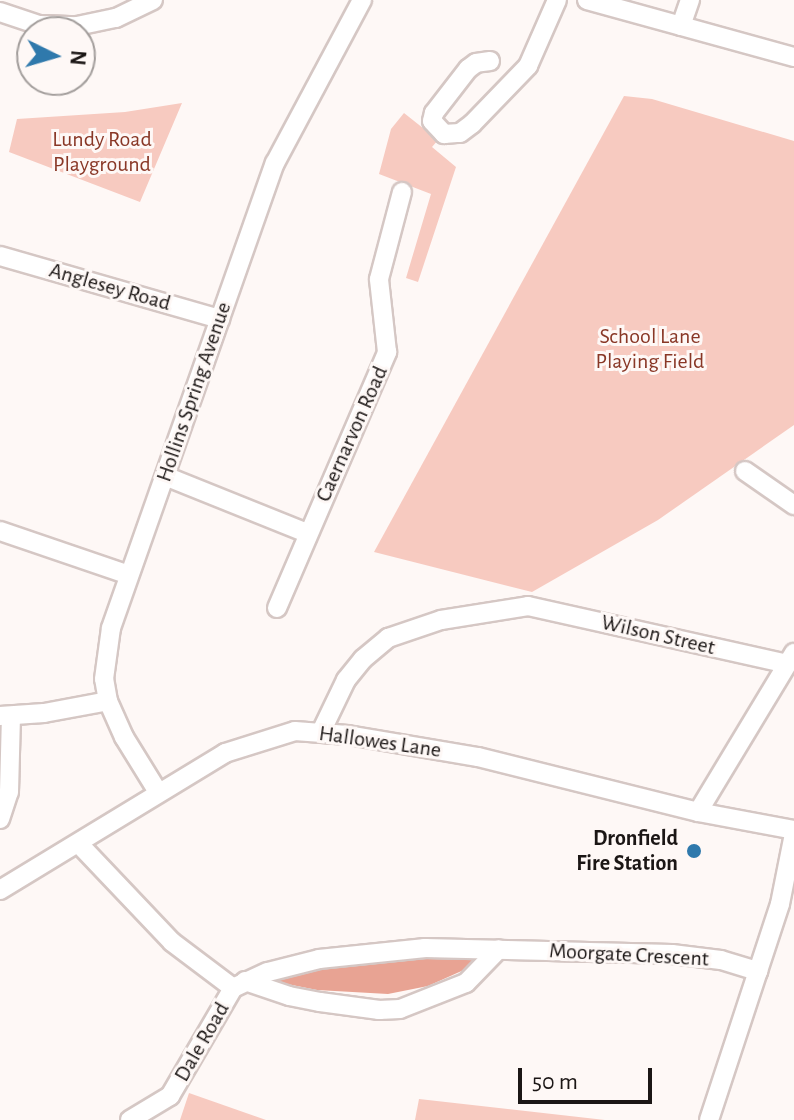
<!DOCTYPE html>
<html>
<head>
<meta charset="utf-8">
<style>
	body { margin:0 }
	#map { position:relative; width:794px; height:1120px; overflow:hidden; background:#fef8f6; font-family:"Alegreya Sans",sans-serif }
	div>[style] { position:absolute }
	.green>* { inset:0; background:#f7cac0 }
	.forest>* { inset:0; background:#e8a393 }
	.roads { filter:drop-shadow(2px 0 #d5c7c4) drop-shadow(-2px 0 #d5c7c4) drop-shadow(0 2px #d5c7c4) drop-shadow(0 -2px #d5c7c4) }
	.minor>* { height:18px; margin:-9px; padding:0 9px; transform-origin:9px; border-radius:9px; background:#fff }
	.dots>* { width:22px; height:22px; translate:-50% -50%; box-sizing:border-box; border:4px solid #fef8f6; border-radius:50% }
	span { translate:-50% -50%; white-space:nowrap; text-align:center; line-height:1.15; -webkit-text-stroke:6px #fef8f6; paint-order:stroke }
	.park-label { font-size:22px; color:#893726 }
	.street-label { font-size:22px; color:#1b1615 }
	.poi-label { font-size:22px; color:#1b1615; font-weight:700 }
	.right { translate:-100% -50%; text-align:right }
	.north { position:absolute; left:16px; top:16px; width:80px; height:80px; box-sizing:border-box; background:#fef8f6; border:2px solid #a39e9c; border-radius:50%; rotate:95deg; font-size:22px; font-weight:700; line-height:32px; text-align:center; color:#1b1615 }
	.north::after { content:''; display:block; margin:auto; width:28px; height:36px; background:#2f79ac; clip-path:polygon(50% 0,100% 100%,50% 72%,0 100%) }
	.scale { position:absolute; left:518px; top:1068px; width:134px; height:36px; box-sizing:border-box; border:4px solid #1b1615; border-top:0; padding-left:10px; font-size:24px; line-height:28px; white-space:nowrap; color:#1b1615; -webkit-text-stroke:6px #fef8f6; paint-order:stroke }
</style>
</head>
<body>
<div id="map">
	<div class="green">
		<div style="clip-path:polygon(624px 96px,652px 99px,794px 141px,794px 425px,658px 520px,532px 592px,374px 552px)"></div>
		<div style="clip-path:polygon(182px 103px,140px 202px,9px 152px,17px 119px,125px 112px)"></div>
		<div style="clip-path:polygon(404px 113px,438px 140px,432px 147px,456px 167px,418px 282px,406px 278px,431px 194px,379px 174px,391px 129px)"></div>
		<div style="clip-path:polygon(189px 1093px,266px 1120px,180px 1120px)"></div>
		<div style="clip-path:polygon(419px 1099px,605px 1120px,415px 1120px)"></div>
	</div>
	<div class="forest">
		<div style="clip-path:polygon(476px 956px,477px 961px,466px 969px,428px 986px,388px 994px,317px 990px,272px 981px,337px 966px,403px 957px)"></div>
	</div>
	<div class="roads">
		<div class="minor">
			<div style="left:587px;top:0;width:215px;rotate:15.4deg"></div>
			<div style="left:0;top:12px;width:41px;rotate:18.4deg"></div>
			<div style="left:39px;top:25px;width:38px;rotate:2deg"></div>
			<div style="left:77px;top:26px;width:40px;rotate:-12deg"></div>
			<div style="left:116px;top:18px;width:41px;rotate:-25.9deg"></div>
			<div style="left:681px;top:26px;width:28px;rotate:-71deg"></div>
			<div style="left:490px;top:61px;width:14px;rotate:172deg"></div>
			<div style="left:476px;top:63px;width:10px;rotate:143deg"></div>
			<div style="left:468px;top:69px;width:56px;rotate:127.7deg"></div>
			<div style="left:434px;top:113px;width:8px;rotate:104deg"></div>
			<div style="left:432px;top:121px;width:18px;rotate:47deg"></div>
			<div style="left:444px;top:134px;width:16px;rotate:-4deg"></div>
			<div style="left:460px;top:133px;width:15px;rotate:-37deg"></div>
			<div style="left:472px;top:124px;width:81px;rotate:-46deg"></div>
			<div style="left:528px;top:66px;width:72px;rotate:-66.3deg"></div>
			<div style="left:0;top:256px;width:229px;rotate:16deg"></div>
			<div style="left:745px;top:471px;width:60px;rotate:34.8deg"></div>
			<div style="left:165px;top:476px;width:153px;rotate:21.9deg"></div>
			<div style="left:0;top:531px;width:136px;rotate:18.8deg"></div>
			<div style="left:277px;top:608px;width:279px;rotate:-66.7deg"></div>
			<div style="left:387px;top:352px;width:73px;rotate:-96.3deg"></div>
			<div style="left:379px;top:279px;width:90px;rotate:-75.2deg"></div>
			<div style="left:0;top:716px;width:44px;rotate:-3.9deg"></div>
			<div style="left:44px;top:713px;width:65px;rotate:-10.6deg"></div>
			<div style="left:321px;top:732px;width:58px;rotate:-64.3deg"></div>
			<div style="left:346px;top:680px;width:27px;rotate:-51deg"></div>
			<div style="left:363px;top:659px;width:33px;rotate:-40deg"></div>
			<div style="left:388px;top:638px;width:56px;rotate:-18.8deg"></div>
			<div style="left:441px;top:620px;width:88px;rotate:-9.1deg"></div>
			<div style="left:528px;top:606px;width:265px;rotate:12.6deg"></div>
			<div style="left:158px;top:792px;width:65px;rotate:-121.7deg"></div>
			<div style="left:124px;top:737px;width:39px;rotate:-114deg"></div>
			<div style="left:108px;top:701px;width:22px;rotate:-100deg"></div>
			<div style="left:104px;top:679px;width:51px;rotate:-82.2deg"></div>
			<div style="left:111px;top:628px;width:493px;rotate:-70.6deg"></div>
			<div style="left:275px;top:163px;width:185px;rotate:-61.9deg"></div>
			<div style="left:698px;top:812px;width:186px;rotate:-58.9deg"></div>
			<div style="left:0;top:819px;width:28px;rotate:-72deg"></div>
			<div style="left:9px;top:792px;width:76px;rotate:-88.5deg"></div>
			<div style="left:79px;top:844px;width:135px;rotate:46.5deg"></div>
			<div style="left:172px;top:942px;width:76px;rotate:37deg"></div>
			<div style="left:0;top:890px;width:263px;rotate:-31.3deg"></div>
			<div style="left:225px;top:753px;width:73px;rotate:-17.4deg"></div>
			<div style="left:295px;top:731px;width:53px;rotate:4.3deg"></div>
			<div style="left:348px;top:735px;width:132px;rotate:9.6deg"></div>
			<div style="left:478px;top:757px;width:227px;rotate:14deg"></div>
			<div style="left:698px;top:812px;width:98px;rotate:10.6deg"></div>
			<div style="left:245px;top:981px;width:46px;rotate:18.8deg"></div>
			<div style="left:289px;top:996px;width:32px;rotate:11deg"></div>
			<div style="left:320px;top:1002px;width:60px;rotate:7.7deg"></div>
			<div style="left:379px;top:1010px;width:21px;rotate:-3deg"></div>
			<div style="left:400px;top:1009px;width:71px;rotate:-21.5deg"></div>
			<div style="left:466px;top:983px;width:47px;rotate:-45.9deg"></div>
			<div style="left:130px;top:1120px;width:47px;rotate:-31deg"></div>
			<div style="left:170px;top:1096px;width:125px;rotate:-59.7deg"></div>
			<div style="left:233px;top:988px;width:38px;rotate:-25deg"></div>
			<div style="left:268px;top:972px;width:53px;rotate:-14.3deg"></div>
			<div style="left:319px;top:959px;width:107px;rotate:-5.9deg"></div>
			<div style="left:425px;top:948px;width:247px;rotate:1.4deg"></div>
			<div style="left:672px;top:954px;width:49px;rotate:7deg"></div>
			<div style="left:721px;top:960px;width:39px;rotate:17deg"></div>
			<div style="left:709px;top:1120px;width:227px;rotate:-71.8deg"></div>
			<div style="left:780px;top:904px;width:71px;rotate:-78.7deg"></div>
		</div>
	</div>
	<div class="dots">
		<div style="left:694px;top:851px;background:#2f79ac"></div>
	</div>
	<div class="park-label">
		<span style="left:102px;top:152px">Lundy Road<br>Playground</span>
		<span style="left:650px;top:349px">School Lane<br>Playing Field</span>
	</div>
	<div class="street-label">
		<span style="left:110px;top:287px;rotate:16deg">Anglesey Road</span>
		<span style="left:194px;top:392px;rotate:-71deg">Hollins Spring Avenue</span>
		<span style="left:352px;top:434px;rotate:-66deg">Caernarvon Road</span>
		<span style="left:658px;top:635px;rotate:13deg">Wilson Street</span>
		<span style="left:380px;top:742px;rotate:8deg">Hallowes Lane</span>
		<span style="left:629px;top:955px;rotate:3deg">Moorgate Crescent</span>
		<span style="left:202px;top:1042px;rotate:-60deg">Dale Road</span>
	</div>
	<div class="poi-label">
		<span class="right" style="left:678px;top:851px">Dronfield<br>Fire Station</span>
	</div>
	<div class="north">N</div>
	<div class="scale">50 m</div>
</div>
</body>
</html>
